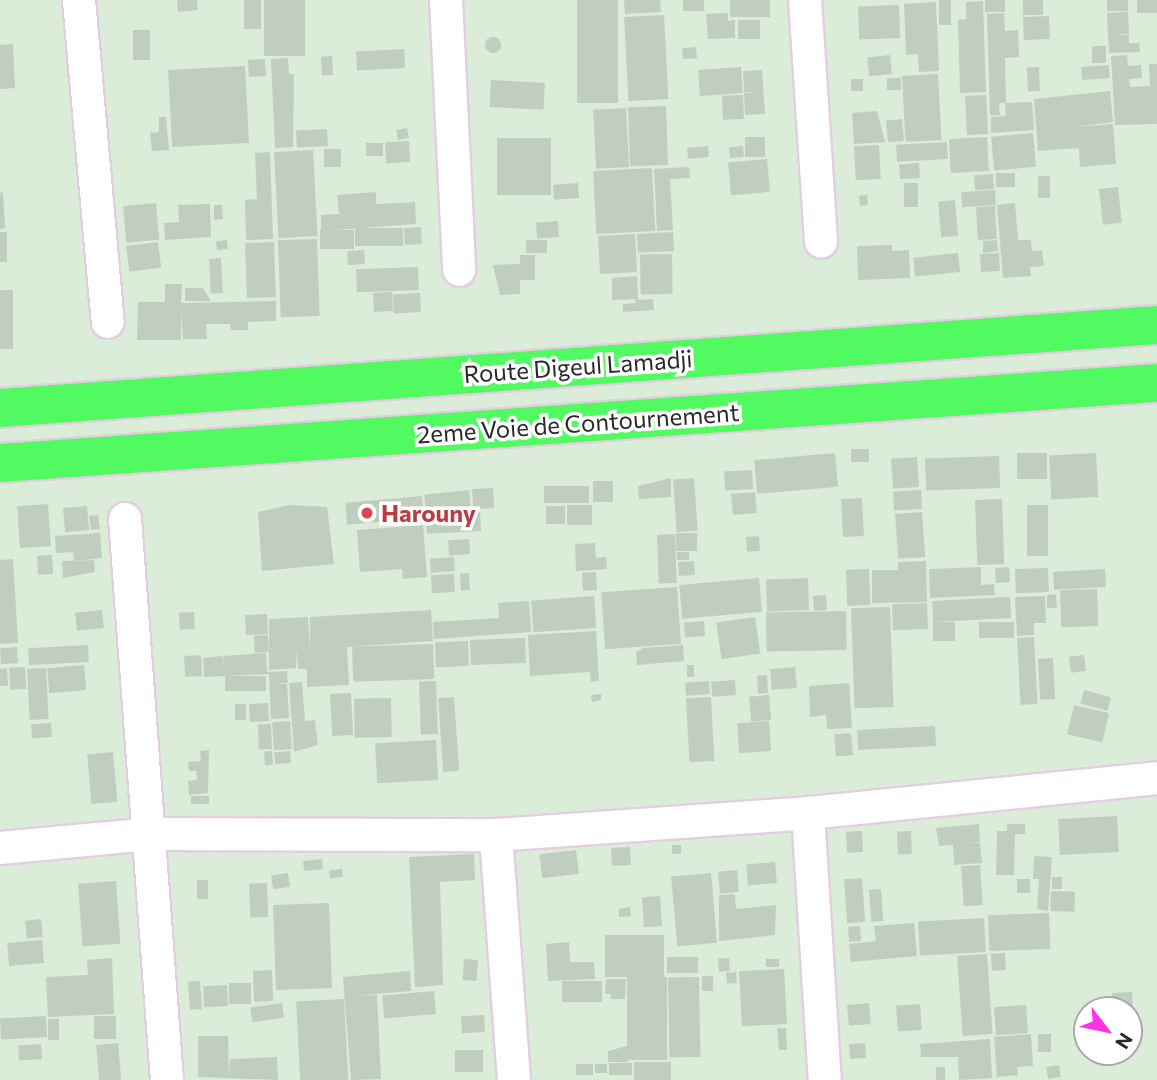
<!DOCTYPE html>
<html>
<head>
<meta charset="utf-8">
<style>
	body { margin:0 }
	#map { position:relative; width:1157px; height:1080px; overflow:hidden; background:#dbecd9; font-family:Commissioner,sans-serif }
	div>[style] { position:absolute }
	.building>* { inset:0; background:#c0cebf; transform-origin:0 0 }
	.round { border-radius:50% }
	.roads { filter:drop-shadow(2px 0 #e3cee0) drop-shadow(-2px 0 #e3cee0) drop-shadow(0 2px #e3cee0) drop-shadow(0 -2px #e3cee0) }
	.minor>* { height:32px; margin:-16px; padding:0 16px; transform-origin:16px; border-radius:16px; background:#fff }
	.major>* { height:38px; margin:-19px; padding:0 19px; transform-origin:19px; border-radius:19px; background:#51fa60 }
	.dots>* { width:19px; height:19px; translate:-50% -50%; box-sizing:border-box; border:4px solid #fff; border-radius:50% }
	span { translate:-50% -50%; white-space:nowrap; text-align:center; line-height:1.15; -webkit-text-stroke:7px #fff; paint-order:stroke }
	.street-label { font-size:24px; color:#292929 }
	.health-label { font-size:24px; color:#be3a42; font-weight:700 }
	.left { translate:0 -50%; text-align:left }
	.north { position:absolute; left:1073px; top:996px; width:70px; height:70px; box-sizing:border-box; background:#fff; border:2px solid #a9a9a9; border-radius:50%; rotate:122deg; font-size:19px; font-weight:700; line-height:28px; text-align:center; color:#292929 }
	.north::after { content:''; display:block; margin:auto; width:24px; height:32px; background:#ff33e4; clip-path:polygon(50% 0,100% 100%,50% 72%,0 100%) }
</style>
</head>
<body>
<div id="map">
	<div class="building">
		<div style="clip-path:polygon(177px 0,197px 0,198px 10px,178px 12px)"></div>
		<div style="left:244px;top:0;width:17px;height:29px"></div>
		<div style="left:264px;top:0;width:41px;height:56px"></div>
		<div style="left:577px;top:0;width:41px;height:103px"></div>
		<div style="clip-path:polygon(624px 0,660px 0,661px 12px,625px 14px)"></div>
		<div style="left:683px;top:0;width:21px;height:11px"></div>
		<div style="left:730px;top:0;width:40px;height:17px"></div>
		<div style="left:939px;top:0;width:12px;height:25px"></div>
		<div style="left:985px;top:0;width:20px;height:12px"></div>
		<div style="left:1043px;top:0;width:15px;height:20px;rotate:90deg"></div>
		<div style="left:1107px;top:0;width:21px;height:11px"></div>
		<div style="left:1137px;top:0;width:20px;height:13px"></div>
		<div style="clip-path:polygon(983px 1px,986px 92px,960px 93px,958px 20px,966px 19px,966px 2px)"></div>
		<div style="clip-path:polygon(936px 2px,939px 71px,919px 72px,918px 54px,906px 55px,904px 4px)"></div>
		<div style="left:899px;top:5px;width:33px;height:41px;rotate:88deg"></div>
		<div style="clip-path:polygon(1128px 12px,1129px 34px,1113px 35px,1129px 35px,1129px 43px,1139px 43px,1140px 52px,1109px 53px,1107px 13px)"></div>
		<div style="clip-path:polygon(728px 13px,728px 21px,735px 20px,735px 38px,708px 39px,706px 14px)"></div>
		<div style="clip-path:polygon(1004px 13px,1005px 31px,1018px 30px,1019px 57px,1005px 58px,1006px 103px,999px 103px,1000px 115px,990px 115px,987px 14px)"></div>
		<div style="left:664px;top:15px;width:84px;height:40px;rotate:87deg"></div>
		<div style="left:1049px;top:16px;width:23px;height:26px;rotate:88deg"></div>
		<div style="left:760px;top:20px;width:19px;height:22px;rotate:90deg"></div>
		<div style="left:150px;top:30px;width:30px;height:17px;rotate:90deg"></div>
		<div class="round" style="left:485px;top:37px;width:16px;height:16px"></div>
		<div style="clip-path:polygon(13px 44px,15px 88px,0 89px,0 45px)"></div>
		<div style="left:1092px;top:46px;width:14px;height:17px"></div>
		<div style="left:696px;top:47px;width:11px;height:14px;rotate:85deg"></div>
		<div style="left:404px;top:49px;width:19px;height:48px;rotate:87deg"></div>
		<div style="left:890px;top:55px;width:19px;height:23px;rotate:84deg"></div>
		<div style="clip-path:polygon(1127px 55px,1128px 66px,1141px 65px,1142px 78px,1129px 79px,1130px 87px,1150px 86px,1149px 64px,1157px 64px,1157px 124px,1115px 125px,1111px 56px)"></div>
		<div style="left:332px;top:56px;width:19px;height:11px;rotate:87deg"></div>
		<div style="clip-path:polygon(288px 58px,289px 74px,294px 74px,293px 147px,275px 148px,271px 59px)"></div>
		<div style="left:265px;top:59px;width:17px;height:17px;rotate:87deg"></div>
		<div style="left:1109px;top:65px;width:13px;height:28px;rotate:86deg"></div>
		<div style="left:245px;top:66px;width:77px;height:77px;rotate:87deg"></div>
		<div style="left:741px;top:67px;width:26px;height:43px;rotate:86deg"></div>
		<div style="left:1039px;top:67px;width:24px;height:12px;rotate:88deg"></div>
		<div style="clip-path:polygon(762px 70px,765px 114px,745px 115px,744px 93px,754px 93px,744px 92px,743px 71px)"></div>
		<div style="left:938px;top:74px;width:66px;height:36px;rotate:87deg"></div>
		<div style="left:887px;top:78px;width:14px;height:12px"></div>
		<div style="left:851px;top:79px;width:12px;height:12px"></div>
		<div style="left:491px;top:80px;width:54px;height:27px;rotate:3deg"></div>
		<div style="clip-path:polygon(1110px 91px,1113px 122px,1076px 127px,1113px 124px,1116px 164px,1080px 167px,1079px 148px,1038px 151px,1034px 99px)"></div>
		<div style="left:743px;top:95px;width:24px;height:21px;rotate:88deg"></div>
		<div style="left:986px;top:95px;width:39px;height:21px;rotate:87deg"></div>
		<div style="clip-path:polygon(1032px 102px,1034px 130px,991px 133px,991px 117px,1006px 116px,1005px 103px)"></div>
		<div style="left:666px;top:106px;width:59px;height:38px;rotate:88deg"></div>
		<div style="left:626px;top:108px;width:59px;height:33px;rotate:87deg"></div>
		<div style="clip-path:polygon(877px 111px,885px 142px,854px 144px,852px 113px)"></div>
		<div style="clip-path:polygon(159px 117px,166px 117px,169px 150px,152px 151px,150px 133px,159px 132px)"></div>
		<div style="left:902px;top:119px;width:22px;height:16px;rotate:85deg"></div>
		<div style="left:407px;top:128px;width:10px;height:11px;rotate:79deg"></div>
		<div style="left:327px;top:129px;width:17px;height:31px;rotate:87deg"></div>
		<div style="left:1033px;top:133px;width:34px;height:42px;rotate:85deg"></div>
		<div style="left:745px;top:137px;width:20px;height:20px"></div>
		<div style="left:987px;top:137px;width:34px;height:38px;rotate:87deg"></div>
		<div style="left:497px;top:138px;width:54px;height:57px"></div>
		<div style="left:409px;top:141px;width:21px;height:24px;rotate:87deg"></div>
		<div style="left:947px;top:142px;width:17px;height:51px;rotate:87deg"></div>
		<div style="left:383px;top:143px;width:13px;height:17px;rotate:90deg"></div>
		<div style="left:879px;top:145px;width:34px;height:25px;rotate:87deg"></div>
		<div style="left:708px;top:146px;width:11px;height:21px;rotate:85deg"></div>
		<div style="left:743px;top:146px;width:11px;height:14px;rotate:85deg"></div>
		<div style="left:324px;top:149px;width:17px;height:18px"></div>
		<div style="left:313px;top:150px;width:86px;height:39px;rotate:87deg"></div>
		<div style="clip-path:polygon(270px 152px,273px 239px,246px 240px,245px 200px,257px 199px,255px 153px)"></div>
		<div style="left:767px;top:159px;width:33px;height:39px;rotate:85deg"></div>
		<div style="left:919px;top:163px;width:15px;height:20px;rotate:86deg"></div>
		<div style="clip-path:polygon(689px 167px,690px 178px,670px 179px,673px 230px,657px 231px,654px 169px)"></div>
		<div style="left:652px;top:168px;width:63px;height:59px;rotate:87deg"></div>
		<div style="left:1015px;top:173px;width:14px;height:19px;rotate:90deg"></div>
		<div style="left:993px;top:174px;width:15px;height:19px;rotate:86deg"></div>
		<div style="left:1050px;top:176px;width:22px;height:12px;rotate:90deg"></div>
		<div style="left:578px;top:183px;width:15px;height:25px;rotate:86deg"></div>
		<div style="left:904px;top:183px;width:14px;height:24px"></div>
		<div style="left:1118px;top:187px;width:36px;height:19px;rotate:84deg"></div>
		<div style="left:995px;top:190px;width:15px;height:34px;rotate:86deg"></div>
		<div style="clip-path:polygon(3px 192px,5px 228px,0 229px,0 193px)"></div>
		<div style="clip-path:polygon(376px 192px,376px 204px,415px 202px,416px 224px,321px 231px,321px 215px,339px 214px,337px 195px)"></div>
		<div style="left:867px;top:195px;width:10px;height:8px;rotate:84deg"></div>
		<div style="left:955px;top:200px;width:36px;height:17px;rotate:85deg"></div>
		<div style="left:156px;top:203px;width:37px;height:33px;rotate:85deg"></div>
		<div style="clip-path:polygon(1015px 203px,1018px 240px,1031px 240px,1032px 251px,1042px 250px,1044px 266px,1030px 267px,1031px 276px,1003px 278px,997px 205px)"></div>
		<div style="clip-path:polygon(210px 204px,211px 237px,165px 240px,164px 223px,179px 222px,178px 205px)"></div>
		<div style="clip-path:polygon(214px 205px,222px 205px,223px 219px,214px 220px)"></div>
		<div style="left:995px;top:206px;width:33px;height:19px;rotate:87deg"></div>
		<div style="left:558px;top:221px;width:16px;height:22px;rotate:86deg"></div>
		<div style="left:421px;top:227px;width:17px;height:17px;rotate:87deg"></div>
		<div style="left:403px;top:228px;width:18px;height:48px;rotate:90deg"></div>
		<div style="left:354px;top:230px;width:19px;height:34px;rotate:90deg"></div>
		<div style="left:0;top:232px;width:7px;height:30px"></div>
		<div style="left:673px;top:232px;width:19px;height:36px;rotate:87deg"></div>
		<div style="left:635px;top:234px;width:38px;height:37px;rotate:87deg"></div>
		<div style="left:317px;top:239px;width:77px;height:39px;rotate:88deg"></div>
		<div style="left:227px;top:240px;width:9px;height:11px;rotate:84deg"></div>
		<div style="left:547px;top:240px;width:13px;height:21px;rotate:90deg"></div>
		<div style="clip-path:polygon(997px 240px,998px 251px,983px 253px,983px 241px)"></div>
		<div style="left:158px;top:242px;width:26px;height:32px;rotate:83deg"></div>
		<div style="left:274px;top:242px;width:55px;height:29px;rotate:88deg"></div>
		<div style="clip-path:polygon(892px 245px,892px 251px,909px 250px,910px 278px,858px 280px,857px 246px)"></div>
		<div style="left:364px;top:250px;width:14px;height:17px;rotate:86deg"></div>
		<div style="left:958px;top:253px;width:19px;height:45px;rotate:84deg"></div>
		<div style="left:999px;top:253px;width:18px;height:19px;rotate:87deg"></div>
		<div style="left:672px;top:254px;width:40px;height:32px;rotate:89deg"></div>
		<div style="left:520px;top:255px;width:15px;height:25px"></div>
		<div style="left:221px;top:258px;width:35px;height:12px;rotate:87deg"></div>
		<div style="clip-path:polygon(520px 264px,520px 294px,500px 295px,493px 265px)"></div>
		<div style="left:418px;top:267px;width:23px;height:62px;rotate:88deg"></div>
		<div style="clip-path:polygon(637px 276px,638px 300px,653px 299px,654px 310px,623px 312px,623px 304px,636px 303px,635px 299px,612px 300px,612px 278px)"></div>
		<div style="clip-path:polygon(165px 284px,182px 284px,181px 303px,276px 301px,276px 321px,248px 322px,248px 330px,231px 330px,230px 324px,206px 324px,207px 339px,183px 339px,181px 311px,181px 340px,137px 340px,138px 302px,165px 302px)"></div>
		<div style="clip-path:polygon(185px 288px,203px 288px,211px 301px,185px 301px)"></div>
		<div style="left:0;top:290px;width:13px;height:59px"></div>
		<div style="left:392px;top:292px;width:19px;height:19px;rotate:87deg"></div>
		<div style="left:420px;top:293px;width:19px;height:27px;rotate:87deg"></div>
		<div style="left:869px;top:449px;width:13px;height:18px;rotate:90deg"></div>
		<div style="left:835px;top:453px;width:34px;height:81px;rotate:85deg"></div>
		<div style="left:1047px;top:453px;width:26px;height:30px;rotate:90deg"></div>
		<div style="left:1096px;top:453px;width:44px;height:47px;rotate:87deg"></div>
		<div style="left:999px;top:456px;width:32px;height:74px;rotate:88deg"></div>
		<div style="left:917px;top:457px;width:30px;height:26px;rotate:86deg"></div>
		<div style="left:752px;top:470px;width:19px;height:28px;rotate:87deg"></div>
		<div style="clip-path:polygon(671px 478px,671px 497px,639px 499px,638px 486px)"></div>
		<div style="left:694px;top:478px;width:53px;height:21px;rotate:86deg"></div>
		<div style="left:613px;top:481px;width:21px;height:20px;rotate:90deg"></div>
		<div style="left:589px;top:486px;width:17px;height:45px;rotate:90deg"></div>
		<div style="left:493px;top:488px;width:20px;height:21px;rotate:87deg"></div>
		<div style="left:469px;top:490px;width:20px;height:45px;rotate:84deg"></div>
		<div style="left:921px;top:490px;width:19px;height:28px;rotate:87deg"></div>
		<div style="left:755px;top:492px;width:21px;height:24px;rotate:85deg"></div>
		<div style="left:422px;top:496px;width:22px;height:77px;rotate:85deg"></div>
		<div style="left:862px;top:498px;width:38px;height:21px;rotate:87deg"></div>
		<div style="left:1002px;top:499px;width:65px;height:27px;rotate:88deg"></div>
		<div style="left:48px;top:504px;width:42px;height:31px;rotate:86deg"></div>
		<div style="clip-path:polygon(290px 505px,327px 507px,334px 564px,262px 571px,258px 512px)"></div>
		<div style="left:567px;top:505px;width:25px;height:20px"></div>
		<div style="left:1027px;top:505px;width:21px;height:51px"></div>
		<div style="left:87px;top:506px;width:24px;height:24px;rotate:85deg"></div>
		<div style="left:546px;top:506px;width:19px;height:18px"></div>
		<div style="left:480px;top:512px;width:19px;height:54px;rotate:87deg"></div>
		<div style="left:922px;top:512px;width:45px;height:27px;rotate:86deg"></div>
		<div style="left:98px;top:515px;width:14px;height:9px;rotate:82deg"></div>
		<div style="clip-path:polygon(423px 525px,427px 577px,403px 579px,402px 569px,360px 572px,357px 530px)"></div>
		<div style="clip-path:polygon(100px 533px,102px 558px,74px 561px,73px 552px,56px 553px,55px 536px)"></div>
		<div style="left:676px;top:533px;width:21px;height:18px"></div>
		<div style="left:675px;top:534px;width:49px;height:18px;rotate:88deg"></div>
		<div style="left:759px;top:536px;width:15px;height:13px;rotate:86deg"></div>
		<div style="left:469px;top:539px;width:15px;height:21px;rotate:86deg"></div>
		<div style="clip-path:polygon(595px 543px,596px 558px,606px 557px,607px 569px,576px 571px,575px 544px)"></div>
		<div style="left:689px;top:552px;width:8px;height:12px;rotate:90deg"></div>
		<div style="left:52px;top:555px;width:19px;height:15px;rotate:87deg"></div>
		<div style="left:454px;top:557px;width:14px;height:24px;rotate:86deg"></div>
		<div style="clip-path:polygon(13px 559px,18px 643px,0 644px,0 560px)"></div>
		<div style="clip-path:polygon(94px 560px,95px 572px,63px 578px,62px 561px)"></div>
		<div style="left:694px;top:561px;width:14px;height:16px;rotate:86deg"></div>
		<div style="clip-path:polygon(926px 561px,927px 602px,872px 603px,872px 570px,898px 570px,898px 562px)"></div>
		<div style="clip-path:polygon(981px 567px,981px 585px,994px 584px,995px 595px,930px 598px,929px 569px)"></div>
		<div style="left:1009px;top:567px;width:15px;height:14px;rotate:86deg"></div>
		<div style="left:1048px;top:568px;width:24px;height:33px;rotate:88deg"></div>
		<div style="left:869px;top:569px;width:36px;height:23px;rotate:88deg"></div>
		<div style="left:1105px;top:569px;width:18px;height:52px;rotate:87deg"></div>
		<div style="left:596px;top:572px;width:18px;height:14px;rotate:87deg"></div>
		<div style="left:469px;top:573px;width:17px;height:9px;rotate:87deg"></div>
		<div style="left:454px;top:574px;width:18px;height:23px;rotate:87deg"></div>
		<div style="left:759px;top:578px;width:34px;height:80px;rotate:85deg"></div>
		<div style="left:808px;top:578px;width:32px;height:42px;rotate:88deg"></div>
		<div style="left:677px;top:587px;width:57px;height:76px;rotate:86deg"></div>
		<div style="left:1097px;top:589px;width:37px;height:37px;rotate:88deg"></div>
		<div style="clip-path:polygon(1056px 594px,1057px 608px,1047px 608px,1047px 595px)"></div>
		<div style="left:826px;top:595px;width:15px;height:13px;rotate:86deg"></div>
		<div style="left:594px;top:596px;width:32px;height:63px;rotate:86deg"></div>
		<div style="clip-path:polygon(1045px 596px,1046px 623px,1034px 623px,1034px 635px,1017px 636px,1015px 597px)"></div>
		<div style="left:1010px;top:597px;width:21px;height:78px;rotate:87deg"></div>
		<div style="clip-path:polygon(529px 601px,531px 632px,434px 639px,433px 622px,499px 618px,498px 603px)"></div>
		<div style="left:927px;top:603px;width:26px;height:35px;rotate:88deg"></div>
		<div style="left:890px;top:607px;width:100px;height:39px;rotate:88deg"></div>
		<div style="left:102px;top:610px;width:18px;height:27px;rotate:84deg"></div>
		<div style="clip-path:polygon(431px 610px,433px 641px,347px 647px,349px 685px,307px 687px,307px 669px,298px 669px,297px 650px,296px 668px,269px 670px,269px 619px,308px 617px,310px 650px,310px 617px)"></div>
		<div style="left:846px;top:611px;width:39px;height:80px;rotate:89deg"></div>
		<div style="left:194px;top:612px;width:17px;height:15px;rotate:87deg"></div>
		<div style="left:267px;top:614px;width:20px;height:22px;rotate:87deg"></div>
		<div style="left:755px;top:617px;width:37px;height:39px;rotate:82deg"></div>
		<div style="left:704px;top:621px;width:15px;height:20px;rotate:86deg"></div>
		<div style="left:955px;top:622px;width:19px;height:22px;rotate:90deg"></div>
		<div style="left:1014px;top:622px;width:16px;height:35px;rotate:90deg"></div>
		<div style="clip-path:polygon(596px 631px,599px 681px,591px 682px,590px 672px,530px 676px,528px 635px)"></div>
		<div style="left:268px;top:635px;width:17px;height:14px;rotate:87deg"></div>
		<div style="left:1034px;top:637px;width:67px;height:17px;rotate:87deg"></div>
		<div style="left:525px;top:638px;width:25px;height:55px;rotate:88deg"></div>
		<div style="left:468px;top:641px;width:25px;height:33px;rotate:88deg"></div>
		<div style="left:433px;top:644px;width:35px;height:81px;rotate:88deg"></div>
		<div style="left:88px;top:645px;width:17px;height:60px;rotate:87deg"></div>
		<div style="clip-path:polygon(683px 645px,684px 661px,637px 665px,636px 652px,643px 648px)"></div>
		<div style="left:17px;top:647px;width:16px;height:17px;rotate:86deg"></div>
		<div style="clip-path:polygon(266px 653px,267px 672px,287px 671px,288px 683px,273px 684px,287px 684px,289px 718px,271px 719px,269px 674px,204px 677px,203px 658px,222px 656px,224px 668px,223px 656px)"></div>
		<div style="left:201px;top:655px;width:21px;height:17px;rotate:87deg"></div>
		<div style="left:1084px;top:655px;width:16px;height:15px;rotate:83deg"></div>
		<div style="left:1053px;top:658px;width:41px;height:15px;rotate:87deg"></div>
		<div style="left:84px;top:665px;width:25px;height:37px;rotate:85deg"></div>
		<div style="left:687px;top:665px;width:7px;height:12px"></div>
		<div style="left:25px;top:667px;width:22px;height:16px;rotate:87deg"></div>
		<div style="left:795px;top:667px;width:21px;height:25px;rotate:85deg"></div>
		<div style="clip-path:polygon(7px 668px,8px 686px,0 686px,0 669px)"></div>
		<div style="left:46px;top:668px;width:51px;height:19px;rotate:87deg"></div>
		<div style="left:767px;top:675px;width:18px;height:10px;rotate:87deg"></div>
		<div style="left:266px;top:676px;width:15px;height:41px;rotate:90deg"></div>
		<div style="left:735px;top:680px;width:15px;height:24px;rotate:86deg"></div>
		<div style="left:436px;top:681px;width:53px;height:17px;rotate:88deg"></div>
		<div style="left:709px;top:681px;width:13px;height:24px;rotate:86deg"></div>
		<div style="clip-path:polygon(302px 682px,305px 721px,315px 720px,318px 745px,294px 752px,289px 683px)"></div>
		<div style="clip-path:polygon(849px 683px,852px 728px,827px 729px,826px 715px,810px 717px,809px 686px)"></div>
		<div style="left:1084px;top:690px;width:28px;height:14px;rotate:15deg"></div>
		<div style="left:351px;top:693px;width:42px;height:21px;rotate:87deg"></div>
		<div style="clip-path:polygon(601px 694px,601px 700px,592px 702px,591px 695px)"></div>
		<div style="left:769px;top:695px;width:25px;height:20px;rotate:85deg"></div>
		<div style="left:454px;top:697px;width:74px;height:16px;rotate:86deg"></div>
		<div style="left:711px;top:697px;width:64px;height:25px;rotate:87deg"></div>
		<div style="left:391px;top:698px;width:39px;height:37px;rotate:89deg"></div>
		<div style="left:268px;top:703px;width:18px;height:19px;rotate:87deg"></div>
		<div style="left:235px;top:704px;width:11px;height:16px"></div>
		<div style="left:1074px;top:705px;width:36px;height:30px;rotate:13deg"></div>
		<div style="left:290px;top:721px;width:28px;height:18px;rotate:86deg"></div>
		<div style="left:769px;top:721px;width:30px;height:32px;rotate:86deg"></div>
		<div style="left:51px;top:723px;width:14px;height:20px;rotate:86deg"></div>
		<div style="left:271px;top:724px;width:25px;height:13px;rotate:88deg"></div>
		<div style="left:935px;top:726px;width:20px;height:78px;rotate:87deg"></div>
		<div style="left:851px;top:733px;width:22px;height:17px;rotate:85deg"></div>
		<div style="left:436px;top:740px;width:40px;height:61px;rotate:87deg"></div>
		<div style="clip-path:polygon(209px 750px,208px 793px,189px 795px,188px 781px,197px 780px,196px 771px,189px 771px,188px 762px,201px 761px,200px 751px)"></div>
		<div style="left:272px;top:751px;width:14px;height:8px;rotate:86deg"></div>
		<div style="left:290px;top:751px;width:12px;height:16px;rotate:85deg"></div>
		<div style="left:113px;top:752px;width:50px;height:26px;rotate:85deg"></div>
		<div style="left:209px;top:796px;width:8px;height:18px;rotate:90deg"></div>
		<div style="left:1117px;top:816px;width:36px;height:59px;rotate:87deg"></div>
		<div style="clip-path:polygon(979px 824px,980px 842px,969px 843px,980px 843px,982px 863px,954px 865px,953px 845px,939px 846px,936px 828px)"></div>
		<div style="clip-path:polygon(1007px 824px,1025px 824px,1025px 834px,1015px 834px,1014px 875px,996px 875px,997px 831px,1007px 831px)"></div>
		<div style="left:862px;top:831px;width:21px;height:16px;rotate:87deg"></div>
		<div style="left:911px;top:831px;width:23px;height:14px;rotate:88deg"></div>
		<div style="left:681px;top:845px;width:9px;height:9px;rotate:90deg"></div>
		<div style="left:630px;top:847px;width:18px;height:19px;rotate:87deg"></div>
		<div style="left:576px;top:850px;width:24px;height:37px;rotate:83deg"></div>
		<div style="clip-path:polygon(474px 854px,475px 880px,440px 882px,443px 985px,415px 987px,409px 857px)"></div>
		<div style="clip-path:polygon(1034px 856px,1052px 857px,1048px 911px,1037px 909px,1039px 879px,1033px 879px)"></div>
		<div style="left:322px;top:859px;width:10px;height:19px;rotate:84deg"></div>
		<div style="left:775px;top:862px;width:21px;height:29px;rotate:85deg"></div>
		<div style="left:980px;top:865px;width:40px;height:19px;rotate:86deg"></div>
		<div style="left:342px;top:869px;width:8px;height:13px;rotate:83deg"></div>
		<div style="left:737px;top:870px;width:22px;height:19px;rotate:85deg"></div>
		<div style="left:288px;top:873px;width:14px;height:17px;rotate:82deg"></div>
		<div style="left:711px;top:873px;width:70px;height:40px;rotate:85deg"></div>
		<div style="left:1052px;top:877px;width:10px;height:12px"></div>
		<div style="left:862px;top:878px;width:44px;height:18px;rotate:86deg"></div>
		<div style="left:1017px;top:879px;width:13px;height:14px"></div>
		<div style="left:197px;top:880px;width:11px;height:19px"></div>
		<div style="left:116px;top:881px;width:63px;height:38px;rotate:86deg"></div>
		<div style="left:267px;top:883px;width:34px;height:18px;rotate:88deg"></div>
		<div style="left:881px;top:889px;width:32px;height:12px;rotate:86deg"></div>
		<div style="left:1051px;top:891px;width:24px;height:20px;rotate:2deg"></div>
		<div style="clip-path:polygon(735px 894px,736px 909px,776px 905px,775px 935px,719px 941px,719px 895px)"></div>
		<div style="left:660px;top:896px;width:30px;height:18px;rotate:86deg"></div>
		<div style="left:329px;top:903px;width:85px;height:56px;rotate:88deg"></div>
		<div style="clip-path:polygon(630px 907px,631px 916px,619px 917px,619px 909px)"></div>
		<div style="left:1049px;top:913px;width:36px;height:61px;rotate:88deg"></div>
		<div style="left:984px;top:918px;width:34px;height:66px;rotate:87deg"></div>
		<div style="left:41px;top:919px;width:18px;height:16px;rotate:84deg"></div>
		<div style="clip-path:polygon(914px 923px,917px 956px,851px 962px,849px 944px,876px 941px,874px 926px)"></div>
		<div style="left:860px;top:926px;width:15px;height:12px;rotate:86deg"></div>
		<div style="left:605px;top:935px;width:59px;height:42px"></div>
		<div style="left:42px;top:940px;width:23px;height:35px;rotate:85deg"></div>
		<div style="clip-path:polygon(569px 942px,570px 962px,594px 962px,595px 979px,548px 981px,546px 944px)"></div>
		<div style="left:1005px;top:953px;width:17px;height:14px;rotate:87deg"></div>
		<div style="left:987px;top:954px;width:80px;height:30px;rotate:86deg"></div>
		<div style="left:667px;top:957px;width:31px;height:16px"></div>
		<div style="clip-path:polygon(112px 958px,114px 1014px,48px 1017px,46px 977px,88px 975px,87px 960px)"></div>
		<div style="left:729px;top:958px;width:13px;height:11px;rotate:86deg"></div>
		<div style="left:464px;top:959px;width:14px;height:21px;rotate:4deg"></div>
		<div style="left:766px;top:959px;width:13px;height:8px"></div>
		<div style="left:784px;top:969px;width:55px;height:45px;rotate:87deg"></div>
		<div style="left:272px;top:970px;width:31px;height:19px;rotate:88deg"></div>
		<div style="clip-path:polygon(410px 971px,411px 991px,354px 996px,377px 995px,381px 1079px,351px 1080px,343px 977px)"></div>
		<div style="left:736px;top:972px;width:11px;height:10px;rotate:85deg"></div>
		<div style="left:702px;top:976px;width:11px;height:15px"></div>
		<div style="left:667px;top:977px;width:83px;height:40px;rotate:90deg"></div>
		<div style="left:699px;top:977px;width:80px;height:31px;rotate:89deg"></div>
		<div style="clip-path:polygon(606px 979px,626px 979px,625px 999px,610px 999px,611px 994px,605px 994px)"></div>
		<div style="left:200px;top:981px;width:28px;height:12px;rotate:86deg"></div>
		<div style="left:602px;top:981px;width:21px;height:40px;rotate:90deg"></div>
		<div style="left:229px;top:983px;width:22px;height:21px"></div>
		<div style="left:227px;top:985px;width:21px;height:24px;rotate:87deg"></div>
		<div style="left:434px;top:991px;width:23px;height:52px;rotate:85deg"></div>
		<div style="clip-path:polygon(1132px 992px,1134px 1043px,1129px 1043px,1129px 1010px,1113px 1010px,1112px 993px)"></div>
		<div style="left:344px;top:999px;width:81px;height:48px;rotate:87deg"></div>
		<div style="left:282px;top:1003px;width:15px;height:32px;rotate:82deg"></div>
		<div style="left:869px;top:1003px;width:21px;height:22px;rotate:85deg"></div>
		<div style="left:920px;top:1004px;width:26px;height:24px;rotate:86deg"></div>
		<div style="left:1026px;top:1005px;width:28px;height:32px;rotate:86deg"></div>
		<div style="left:484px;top:1015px;width:17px;height:23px;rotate:87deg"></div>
		<div style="left:46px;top:1016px;width:21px;height:46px;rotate:87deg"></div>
		<div style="left:94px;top:1016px;width:22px;height:23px"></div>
		<div style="left:48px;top:1019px;width:11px;height:21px"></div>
		<div style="clip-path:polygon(777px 1028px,786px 1028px,787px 1050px,779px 1050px)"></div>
		<div style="clip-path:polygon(1031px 1034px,1033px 1066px,1017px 1067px,1018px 1075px,997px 1077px,994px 1037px)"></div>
		<div style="left:1038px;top:1034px;width:13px;height:18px"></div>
		<div style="clip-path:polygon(198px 1036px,228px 1036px,229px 1077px,230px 1059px,277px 1057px,278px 1080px,198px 1077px)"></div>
		<div style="clip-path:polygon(990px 1039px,992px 1078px,959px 1080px,958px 1057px,921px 1057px,920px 1044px)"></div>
		<div style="left:118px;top:1043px;width:37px;height:22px;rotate:85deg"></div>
		<div style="left:865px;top:1043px;width:15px;height:16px;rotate:86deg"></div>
		<div style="left:41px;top:1044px;width:15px;height:23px;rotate:86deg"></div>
		<div style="clip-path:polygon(627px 1046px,628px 1062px,608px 1062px,608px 1051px)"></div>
		<div style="left:455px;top:1050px;width:28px;height:22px"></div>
		<div style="left:671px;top:1062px;width:18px;height:37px;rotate:90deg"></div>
		<div style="left:632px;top:1063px;width:12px;height:23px;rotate:90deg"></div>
		<div style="left:576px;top:1064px;width:17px;height:11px"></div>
		<div style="left:595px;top:1064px;width:12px;height:9px"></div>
		<div style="left:1059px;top:1065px;width:12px;height:13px;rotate:81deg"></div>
		<div style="left:936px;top:1067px;width:9px;height:13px"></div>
	</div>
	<div class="roads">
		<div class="minor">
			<div style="left:79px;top:0;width:323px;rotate:84.9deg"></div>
			<div style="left:446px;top:0;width:270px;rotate:87.2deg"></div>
			<div style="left:805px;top:0;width:242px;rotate:86.2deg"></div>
			<div style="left:125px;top:519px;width:563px;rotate:85.72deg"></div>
			<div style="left:808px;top:813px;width:268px;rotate:86.4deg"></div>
			<div style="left:496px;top:835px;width:246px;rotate:85.8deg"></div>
			<div style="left:0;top:848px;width:153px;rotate:-5.3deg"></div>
			<div style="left:152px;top:834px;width:344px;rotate:0.2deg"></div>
			<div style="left:496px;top:835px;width:313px;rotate:-4deg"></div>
			<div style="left:808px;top:813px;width:351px;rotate:-5.7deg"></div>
		</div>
		<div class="major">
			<div style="left:0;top:408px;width:1160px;rotate:-4.1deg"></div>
			<div style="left:0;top:463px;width:1160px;rotate:-3.96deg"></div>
		</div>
	</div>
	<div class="dots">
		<div style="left:367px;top:513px;background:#e0444e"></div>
	</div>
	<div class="street-label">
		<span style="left:578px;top:366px;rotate:-4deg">Route Digeul Lamadji</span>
		<span style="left:578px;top:423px;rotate:-4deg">2eme Voie de Contournement</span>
	</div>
	<div class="health-label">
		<span class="left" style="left:381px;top:513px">Harouny</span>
	</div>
	<div class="north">N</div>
</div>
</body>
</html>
